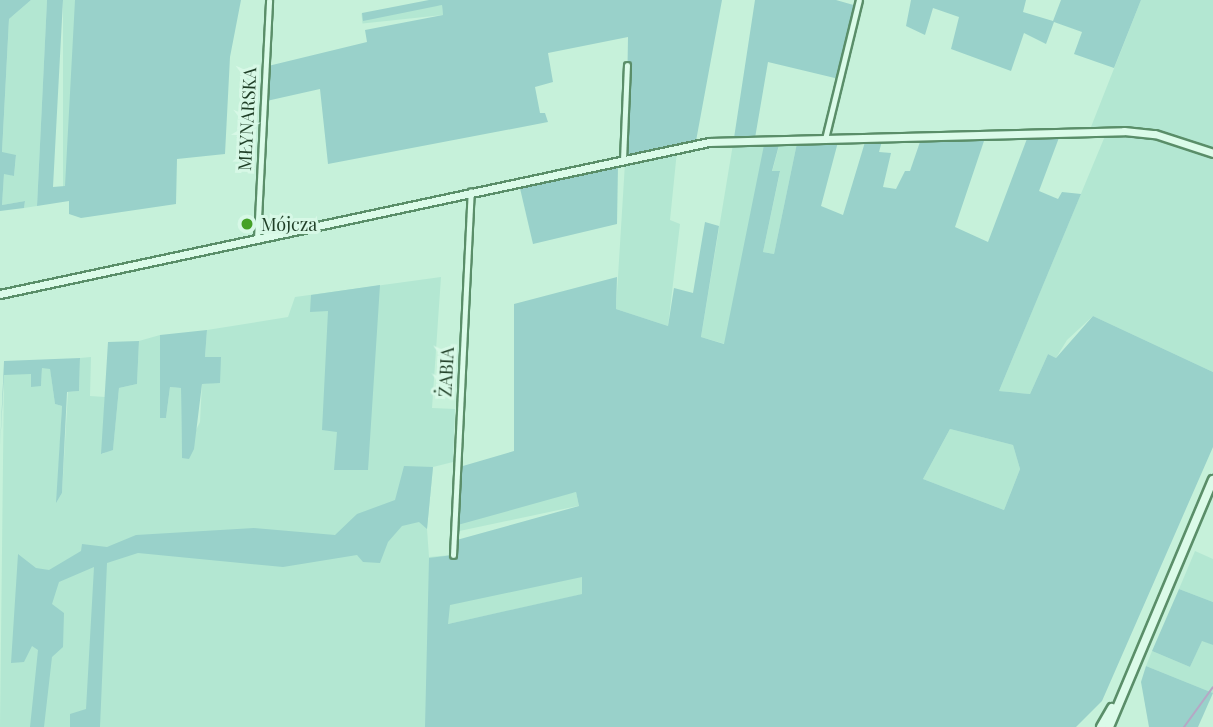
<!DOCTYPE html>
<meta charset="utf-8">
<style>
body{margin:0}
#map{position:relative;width:1213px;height:727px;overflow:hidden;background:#c6f1da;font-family:"Playfair Display",serif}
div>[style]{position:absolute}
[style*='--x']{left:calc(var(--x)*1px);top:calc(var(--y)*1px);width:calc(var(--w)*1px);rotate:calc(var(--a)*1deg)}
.farmland>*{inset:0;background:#b3e7d2;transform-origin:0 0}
.green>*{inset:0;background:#99d1ca}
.stream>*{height:2px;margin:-1px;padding:0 1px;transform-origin:1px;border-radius:1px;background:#b5a8c5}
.roads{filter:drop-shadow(2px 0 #5a8e69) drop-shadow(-2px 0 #5a8e69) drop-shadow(0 2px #5a8e69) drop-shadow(0 -2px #5a8e69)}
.minor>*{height:5px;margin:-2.5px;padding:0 2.5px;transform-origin:2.5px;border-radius:2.5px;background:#dbfbe9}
.tertiary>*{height:7px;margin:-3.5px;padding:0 3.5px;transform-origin:3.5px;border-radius:3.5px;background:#dbfbe9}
.secondary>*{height:8px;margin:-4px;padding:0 4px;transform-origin:4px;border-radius:4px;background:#dbfbe9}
.dots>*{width:19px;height:19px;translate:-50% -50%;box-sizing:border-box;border:4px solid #d7f8e6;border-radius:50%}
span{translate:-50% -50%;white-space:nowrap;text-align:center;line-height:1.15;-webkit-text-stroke:6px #d7f8e6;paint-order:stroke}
.street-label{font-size:18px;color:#1f3e26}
.poi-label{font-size:18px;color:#1f3e26}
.left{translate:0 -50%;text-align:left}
</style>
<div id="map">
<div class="farmland">
<i style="clip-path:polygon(31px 0,47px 0,37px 206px,24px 208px,25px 201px,2px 205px,4px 173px,14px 176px,16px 156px,2px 153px,9px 19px)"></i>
<i style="left:63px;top:0;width:12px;height:187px"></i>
<i style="clip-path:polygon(1141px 0,1213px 0,1213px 150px,1155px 134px,1089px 132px)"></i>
<i style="left:442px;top:5px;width:10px;height:81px;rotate:84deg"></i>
<i style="clip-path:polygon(1105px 136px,1152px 138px,1213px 157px,1213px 372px,1093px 316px,1067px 340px,1056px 358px,1048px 354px,1030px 394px,999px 391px)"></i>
<i style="clip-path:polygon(797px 143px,774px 254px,763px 252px,780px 172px,772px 172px,779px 146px,765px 145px,725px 344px,701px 337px,733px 144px)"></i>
<i style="clip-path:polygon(677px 151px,670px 220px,680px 224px,668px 326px,616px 309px,625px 163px)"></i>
<i style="clip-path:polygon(441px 277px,432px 408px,455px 409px,453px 462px,433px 467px,427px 529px,429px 557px,452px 555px,449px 604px,583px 576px,583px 594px,448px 624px,440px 727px,0 727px,4px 374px,31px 374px,41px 386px,42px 368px,50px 368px,55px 404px,62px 406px,57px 501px,62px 493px,68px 392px,79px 391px,80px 358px,91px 357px,90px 396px,105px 397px,102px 454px,113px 449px,119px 388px,137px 384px,139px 341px,160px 335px,160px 417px,166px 418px,170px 387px,181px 388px,182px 458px,200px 422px,202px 384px,220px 382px,205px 357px,207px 330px,288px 317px,295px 297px)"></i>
<i style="clip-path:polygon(950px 429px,1013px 445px,1020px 469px,1004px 510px,923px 479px)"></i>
<i style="left:576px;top:492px;width:14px;height:127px;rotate:78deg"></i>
<i style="clip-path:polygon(1195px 551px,1213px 559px,1213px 602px,1179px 589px)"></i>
<i style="clip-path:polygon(1202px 640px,1213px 645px,1213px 693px,1146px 666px,1152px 651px,1190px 667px)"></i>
</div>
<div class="green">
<i style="clip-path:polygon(0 0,31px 0,9px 19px,2px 152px,16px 155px,14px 176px,4px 174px,2px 205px,25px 201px,24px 208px,0 211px)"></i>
<i style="clip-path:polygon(47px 0,63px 0,53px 187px,65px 186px,75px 0,241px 0,230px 57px,225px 154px,177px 159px,176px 204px,81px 218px,69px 214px,69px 201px,37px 206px)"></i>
<i style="clip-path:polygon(429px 0,722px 0,696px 141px,626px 155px,628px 37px,548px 53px,553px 82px,535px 87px,540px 113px,545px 113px,548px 122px,328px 164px,320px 89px,262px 102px,264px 67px,367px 42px,365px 30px,443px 15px,442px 5px,363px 21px,362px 13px)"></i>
<i style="clip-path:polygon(755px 0,836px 0,857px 6px,839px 79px,768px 62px,755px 138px,734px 138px)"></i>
<i style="clip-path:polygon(911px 0,1026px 0,1023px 12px,1053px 21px,1061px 0,1141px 0,1114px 68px,1074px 54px,1082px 32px,1054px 22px,1046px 44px,1024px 33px,1011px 71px,951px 49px,959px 17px,933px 8px,925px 35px,906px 26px)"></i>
<i style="clip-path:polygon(evenodd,986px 135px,955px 227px,988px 242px,1028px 136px,1060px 135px,1039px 191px,1058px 199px,1062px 192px,1081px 194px,999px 391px,1030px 394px,1048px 354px,1056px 358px,1093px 316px,1213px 372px,1213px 447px,1102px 701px,1076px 727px,425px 727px,429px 558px,453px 555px,453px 541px,579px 506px,576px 492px,454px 526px,456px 468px,514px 451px,514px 304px,617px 277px,616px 309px,668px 326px,674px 288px,693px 293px,705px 222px,719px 226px,701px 337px,724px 344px,764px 145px,779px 145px,772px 171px,780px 171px,763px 252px,774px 254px,797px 143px,838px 142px,821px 206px,843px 215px,865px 142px,882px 141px,879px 152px,891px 153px,883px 187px,896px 189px,905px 171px,910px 171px,921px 139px,986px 135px,950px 429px,1013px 445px,1020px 469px,1004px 510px,923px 479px,950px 429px,986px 135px,582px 577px,582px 594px,448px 624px,450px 605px,582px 577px)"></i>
<i style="clip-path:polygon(618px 165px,617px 224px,533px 244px,519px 184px)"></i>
<i style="clip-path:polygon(380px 285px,368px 470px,334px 470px,337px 432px,322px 430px,328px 311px,310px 312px,311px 295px)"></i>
<i style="clip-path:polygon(207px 330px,205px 357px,221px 357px,220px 383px,202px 384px,194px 449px,189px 459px,182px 458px,181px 388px,170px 387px,166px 418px,160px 418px,160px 335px)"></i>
<i style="clip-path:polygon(139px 341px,137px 384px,119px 388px,113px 450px,101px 454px,108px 342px)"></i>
<i style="clip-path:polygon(80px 358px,79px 391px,67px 392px,62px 493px,56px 503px,62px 406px,55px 404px,50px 369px,42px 368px,41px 386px,31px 387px,31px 374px,4px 375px,0 448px,4px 361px)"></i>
<i style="clip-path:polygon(404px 466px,433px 467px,427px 529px,419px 522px,402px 526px,388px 542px,380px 563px,363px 562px,357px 555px,283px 567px,138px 553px,107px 563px,100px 727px,70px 727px,70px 714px,86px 709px,94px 567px,59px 582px,52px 604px,64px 613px,63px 647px,52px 657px,44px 727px,30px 727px,38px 650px,32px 646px,24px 662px,11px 663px,18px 554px,36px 568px,49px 570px,81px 551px,82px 544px,107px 547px,136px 535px,254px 528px,335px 535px,357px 514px,395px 500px)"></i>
<i style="clip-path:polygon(1179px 589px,1213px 602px,1213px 645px,1202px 641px,1190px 667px,1152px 651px)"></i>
<i style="clip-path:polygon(1146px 666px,1213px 693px,1198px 727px,1149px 727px,1141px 682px)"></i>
</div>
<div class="stream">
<i style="--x:1184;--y:727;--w:49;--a:-54.1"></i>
</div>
<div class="roads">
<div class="minor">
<i style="--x:825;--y:139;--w:143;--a:-76.3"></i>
<i style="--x:623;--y:160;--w:95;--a:-87.6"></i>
<i style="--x:257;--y:239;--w:239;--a:-87.1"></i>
<i style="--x:453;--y:555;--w:364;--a:-87.2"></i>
</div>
<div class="tertiary">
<i style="--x:0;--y:294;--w:725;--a:-12.1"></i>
<i style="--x:709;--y:142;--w:415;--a:-1.5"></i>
<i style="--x:1124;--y:131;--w:31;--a:6"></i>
<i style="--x:1155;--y:134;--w:61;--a:18.1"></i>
</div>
<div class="secondary">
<i style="--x:1101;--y:727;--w:22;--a:-60"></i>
<i style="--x:1109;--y:727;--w:268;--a:-67.2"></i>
</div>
</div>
<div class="dots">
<i style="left:247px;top:224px;background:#45a126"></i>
</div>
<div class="street-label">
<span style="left:247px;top:119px;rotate:-87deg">MŁYNARSKA</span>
<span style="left:446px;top:372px;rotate:-87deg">ŻABIA</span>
</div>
<div class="poi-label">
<span class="left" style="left:261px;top:224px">Mójcza</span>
</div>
</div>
